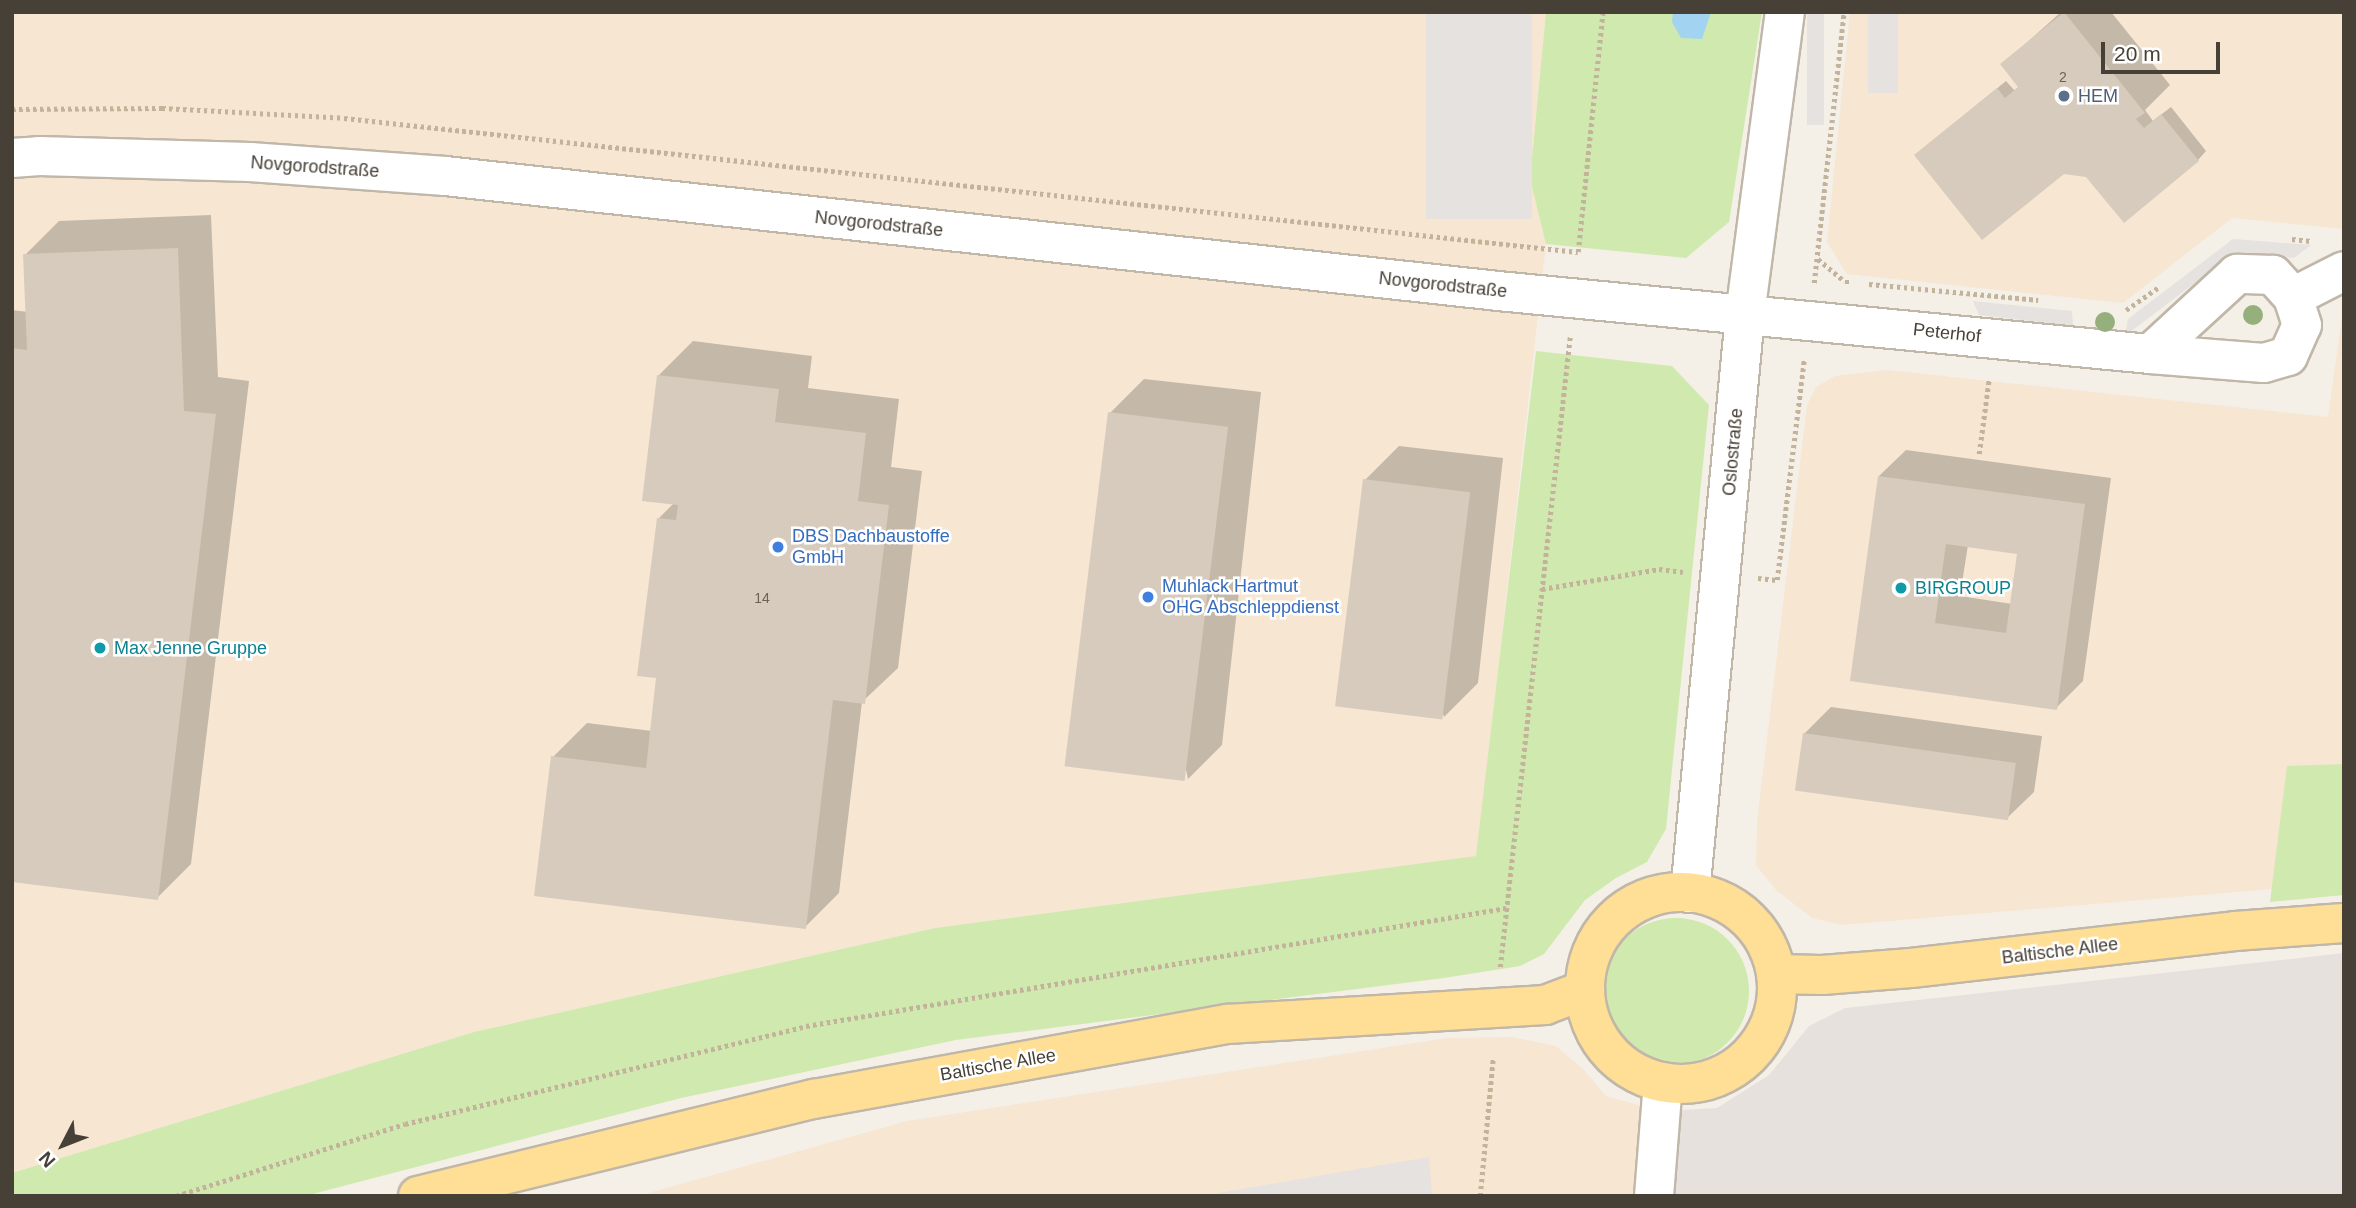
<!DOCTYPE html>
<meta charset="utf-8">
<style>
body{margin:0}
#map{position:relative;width:2356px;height:1208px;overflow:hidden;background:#f4f0e7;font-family:Helvetica,sans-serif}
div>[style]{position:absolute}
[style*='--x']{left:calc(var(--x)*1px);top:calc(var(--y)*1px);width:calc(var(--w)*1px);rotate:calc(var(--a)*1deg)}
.commercial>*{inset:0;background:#f6e6d2}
.industrial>*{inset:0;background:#e6e1dc}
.green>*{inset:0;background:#d0e9af}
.round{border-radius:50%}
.parking>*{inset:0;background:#e5e2df;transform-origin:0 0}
.water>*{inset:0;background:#a2d4f2}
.shadow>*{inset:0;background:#0003}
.building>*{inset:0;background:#d6cbbc;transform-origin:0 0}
.path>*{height:4.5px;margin-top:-2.25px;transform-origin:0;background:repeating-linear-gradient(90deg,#c2b39a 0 3.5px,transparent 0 7px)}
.roads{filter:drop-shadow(2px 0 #c0b7a9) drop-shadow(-2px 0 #c0b7a9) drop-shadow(0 2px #c0b7a9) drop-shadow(0 -2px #c0b7a9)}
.minor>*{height:38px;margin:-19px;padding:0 19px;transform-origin:19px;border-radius:19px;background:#fff}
.major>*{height:38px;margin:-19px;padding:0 19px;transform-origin:19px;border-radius:19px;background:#ffde95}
.major>.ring{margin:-19px;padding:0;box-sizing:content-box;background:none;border:38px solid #ffde95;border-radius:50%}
.trees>*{width:20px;height:20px;margin:-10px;border-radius:50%;background:#96b07d}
.dots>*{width:19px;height:19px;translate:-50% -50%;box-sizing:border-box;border:4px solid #fff;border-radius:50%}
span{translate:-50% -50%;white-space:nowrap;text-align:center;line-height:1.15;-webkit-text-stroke:5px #fff;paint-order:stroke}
.number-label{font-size:14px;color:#6b6358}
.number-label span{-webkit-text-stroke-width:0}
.service-label{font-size:18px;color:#4e5e75}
.left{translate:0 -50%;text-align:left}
.street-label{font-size:18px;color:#474036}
.shop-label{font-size:18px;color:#366cbe}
.culture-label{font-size:18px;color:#0d838f}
.frame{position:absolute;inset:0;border:14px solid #474036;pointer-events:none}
.north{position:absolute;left:28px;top:1110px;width:70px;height:70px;-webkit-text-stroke:5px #fff;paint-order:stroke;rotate:228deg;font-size:19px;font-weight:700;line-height:28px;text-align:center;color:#474036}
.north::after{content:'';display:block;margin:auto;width:24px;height:32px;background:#474036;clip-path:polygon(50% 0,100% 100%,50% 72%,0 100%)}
.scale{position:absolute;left:2101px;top:42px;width:119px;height:32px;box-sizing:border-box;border:4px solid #474036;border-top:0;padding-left:9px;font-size:21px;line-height:24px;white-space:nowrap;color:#474036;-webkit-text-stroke:5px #fff;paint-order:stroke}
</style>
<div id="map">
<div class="commercial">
<i style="clip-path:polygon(12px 12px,1546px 12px,1530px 179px,1546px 244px,1477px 856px,935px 928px,474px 1032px,12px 1173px)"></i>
<i style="clip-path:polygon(1850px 12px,2344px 12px,2344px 229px,2232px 218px,2123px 303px,1847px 274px,1827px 242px)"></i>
<i style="clip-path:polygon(2344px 303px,2344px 764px,2287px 767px,2273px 889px,1842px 925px,1812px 918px,1776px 890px,1756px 865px,1757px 822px,1807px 405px,1816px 387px,1835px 376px,1887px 370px,2328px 417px)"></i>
<i style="clip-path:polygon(1512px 1037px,1556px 1046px,1583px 1069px,1606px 1096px,1660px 1111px,1654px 1196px,638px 1196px,907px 1121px,1447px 1038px)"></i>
</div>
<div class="industrial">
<i style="clip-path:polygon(2344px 953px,2344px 1196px,1654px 1196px,1660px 1111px,1717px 1108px,1769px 1075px,1809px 1026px,1845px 1008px)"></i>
</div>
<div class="green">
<i style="clip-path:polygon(1546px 12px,1762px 12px,1729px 222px,1686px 258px,1546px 244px,1530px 179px)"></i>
<i style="clip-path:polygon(1536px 351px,1672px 366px,1709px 405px,1666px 829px,1647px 862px,1616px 878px,1585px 900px,1544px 954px,1520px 966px,1444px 978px,956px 1040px,681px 1098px,305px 1196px,12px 1196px,12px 1173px,474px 1032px,935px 928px,1476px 856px)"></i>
<i style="clip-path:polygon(2344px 764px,2344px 895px,2270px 902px,2287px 766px)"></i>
<i class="round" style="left:1603px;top:918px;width:146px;height:146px"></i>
</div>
<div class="parking">
<i style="left:1426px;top:12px;width:106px;height:207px"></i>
<i style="left:1807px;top:12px;width:17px;height:113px"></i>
<i style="left:1868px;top:12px;width:30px;height:81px"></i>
<i style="clip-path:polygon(2233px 239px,2311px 245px,2294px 258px,2234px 253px,2125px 336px,2128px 319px)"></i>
<i style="clip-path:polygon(1973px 301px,2072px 311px,2073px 326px,1979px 315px)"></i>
<i style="clip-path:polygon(1429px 1157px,1432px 1196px,1201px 1196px)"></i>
</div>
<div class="water">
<i style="clip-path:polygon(1673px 12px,1711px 12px,1702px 39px,1681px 38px,1672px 22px)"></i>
</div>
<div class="shadow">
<i style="clip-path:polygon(2061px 12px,2111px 12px,2170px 85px,2145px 110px,2153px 121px,2171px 107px,2206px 151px,2198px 160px,2087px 175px,1916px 155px,2006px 81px,2015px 91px,2020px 86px,2003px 64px)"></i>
<i style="clip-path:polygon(211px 215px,218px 377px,249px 381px,191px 864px,157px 898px,12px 881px,12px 310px,28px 312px,25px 255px,59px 221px)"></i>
<i style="clip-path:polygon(693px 341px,812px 356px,808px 388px,899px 399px,891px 467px,922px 471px,898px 668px,862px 702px,839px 893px,805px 927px,553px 757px,587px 723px,652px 731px,658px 677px,658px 519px,674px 503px,659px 375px)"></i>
<i style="clip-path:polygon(1144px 379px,1261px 392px,1222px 745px,1188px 779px,1110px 413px)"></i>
<i style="clip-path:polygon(1399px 446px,1503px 458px,1478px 683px,1444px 717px,1365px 480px)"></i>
<i style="clip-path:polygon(evenodd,1906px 450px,2111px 478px,2083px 681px,2056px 708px,1852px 680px,1879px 476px,1906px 450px,1968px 545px,2019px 552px,2012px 604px,1960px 596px,1968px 545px)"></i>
<i style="clip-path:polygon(1831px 707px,2042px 736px,2034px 792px,2007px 818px,1804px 734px)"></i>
</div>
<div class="building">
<i style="clip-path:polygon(2064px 12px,2145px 113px,2136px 119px,2144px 128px,2161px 114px,2199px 161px,2124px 223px,2086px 177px,2064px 174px,1982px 240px,1914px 155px,1997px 88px,2005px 98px,2018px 87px,2000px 64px)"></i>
<i style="clip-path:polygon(178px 248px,184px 411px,216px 414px,158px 900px,12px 882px,12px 348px,27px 350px,23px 254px)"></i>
<i style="clip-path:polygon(657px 375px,779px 389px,775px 422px,866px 433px,858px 501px,889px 505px,865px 704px,833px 700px,806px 929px,534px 896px,551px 756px,646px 768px,656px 678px,637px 676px,657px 518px,676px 520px,678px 505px,642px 501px)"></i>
<i style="left:1108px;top:412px;width:121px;height:357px;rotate:7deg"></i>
<i style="clip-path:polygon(evenodd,1878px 476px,2085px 504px,2057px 710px,1850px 681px,1878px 476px,1946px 544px,2017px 554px,2006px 633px,1935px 623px,1946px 544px)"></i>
<i style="left:1363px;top:479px;width:108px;height:229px;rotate:7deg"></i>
<i style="left:1803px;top:733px;width:215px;height:58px;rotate:8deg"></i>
</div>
<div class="path">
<i style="--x:12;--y:109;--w:150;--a:-0.4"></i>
<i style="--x:162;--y:108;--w:182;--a:3.1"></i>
<i style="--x:344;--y:118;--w:1241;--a:6.2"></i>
<i style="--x:2292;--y:239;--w:19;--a:6"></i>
<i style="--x:1578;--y:252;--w:241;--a:-84.1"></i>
<i style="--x:1818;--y:259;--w:35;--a:40"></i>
<i style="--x:1845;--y:282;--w:5;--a:0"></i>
<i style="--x:1814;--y:283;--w:273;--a:-83.7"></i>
<i style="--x:1869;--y:284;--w:170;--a:5.4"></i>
<i style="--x:2126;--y:310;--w:40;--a:-34.9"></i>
<i style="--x:1979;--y:454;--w:76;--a:-82.4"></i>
<i style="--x:1758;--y:578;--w:19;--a:6"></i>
<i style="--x:1777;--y:580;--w:221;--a:-83"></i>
<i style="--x:1542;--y:589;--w:119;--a:-9.7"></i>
<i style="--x:1659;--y:569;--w:24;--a:7"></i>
<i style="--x:1500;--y:967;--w:634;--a:-83.66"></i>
<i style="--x:176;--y:1196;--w:240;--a:-17.5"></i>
<i style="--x:405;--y:1124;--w:413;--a:-13.7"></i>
<i style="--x:806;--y:1026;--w:710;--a:-9.57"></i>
<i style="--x:1480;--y:1196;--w:139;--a:-84.6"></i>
</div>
<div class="roads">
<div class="minor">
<i style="--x:12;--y:158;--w:27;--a:-4"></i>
<i style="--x:39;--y:156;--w:211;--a:1.6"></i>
<i style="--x:250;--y:162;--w:196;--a:4.1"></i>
<i style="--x:445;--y:176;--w:1059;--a:6.23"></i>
<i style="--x:1498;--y:291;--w:655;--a:5.52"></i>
<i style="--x:2150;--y:354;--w:114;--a:4.5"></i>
<i style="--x:2264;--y:363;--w:25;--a:-16"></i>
<i style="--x:2288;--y:356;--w:34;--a:-66"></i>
<i style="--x:2302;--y:325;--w:29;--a:-108"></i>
<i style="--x:2293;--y:297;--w:30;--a:-132"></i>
<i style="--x:2273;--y:275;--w:36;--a:-178"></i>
<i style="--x:2237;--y:274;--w:118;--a:137.4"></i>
<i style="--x:2293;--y:297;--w:57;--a:-27"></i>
<i style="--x:1690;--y:893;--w:581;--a:-84.56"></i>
<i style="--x:1745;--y:315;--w:306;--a:-82.5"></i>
<i style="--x:1654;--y:1196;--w:114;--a:-85.5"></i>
</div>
<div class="major">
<i class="ring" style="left:1585px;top:892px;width:154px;height:154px"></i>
<i style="--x:1776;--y:974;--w:46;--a:1.2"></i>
<i style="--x:1822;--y:975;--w:89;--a:-4.5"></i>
<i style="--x:1911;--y:968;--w:326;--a:-6.5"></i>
<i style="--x:2235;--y:931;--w:109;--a:-4.2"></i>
<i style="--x:418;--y:1196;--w:408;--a:-13.8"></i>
<i style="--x:814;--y:1099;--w:420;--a:-10.3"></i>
<i style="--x:1227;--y:1024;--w:319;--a:-3.4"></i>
<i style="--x:1545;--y:1005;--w:43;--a:-20.6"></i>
</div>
</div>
<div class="trees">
<i style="left:2253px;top:315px"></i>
<i style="left:2105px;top:322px"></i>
</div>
<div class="dots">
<i style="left:2064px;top:96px;background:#5c6f8a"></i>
<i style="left:778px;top:547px;background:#3f7fe0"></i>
<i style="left:1901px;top:588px;background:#0f9aa8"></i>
<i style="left:1148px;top:597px;background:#3f7fe0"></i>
<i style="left:100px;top:648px;background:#0f9aa8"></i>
</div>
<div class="number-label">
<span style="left:2063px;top:77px">2</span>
<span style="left:762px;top:598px">14</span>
</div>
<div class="service-label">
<span class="left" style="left:2078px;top:96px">HEM</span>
</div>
<div class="street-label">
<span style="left:315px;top:167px;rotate:4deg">Novgorodstraße</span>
<span style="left:879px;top:224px;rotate:6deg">Novgorodstraße</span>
<span style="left:1443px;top:285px;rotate:6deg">Novgorodstraße</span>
<span style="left:1947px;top:333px;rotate:6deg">Peterhof</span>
<span style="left:1733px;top:452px;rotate:-85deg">Oslostraße</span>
<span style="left:2060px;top:951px;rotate:-7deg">Baltische Allee</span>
<span style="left:998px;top:1065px;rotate:-10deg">Baltische Allee</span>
</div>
<div class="shop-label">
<span class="left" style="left:792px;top:547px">DBS Dachbaustoffe<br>GmbH</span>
<span class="left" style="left:1162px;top:597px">Muhlack Hartmut<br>OHG Abschleppdienst</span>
</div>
<div class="culture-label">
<span class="left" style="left:1915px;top:588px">BIRGROUP</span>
<span class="left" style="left:114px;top:648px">Max Jenne Gruppe</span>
</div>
<div class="frame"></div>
<div class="north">N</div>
<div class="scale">20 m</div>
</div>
